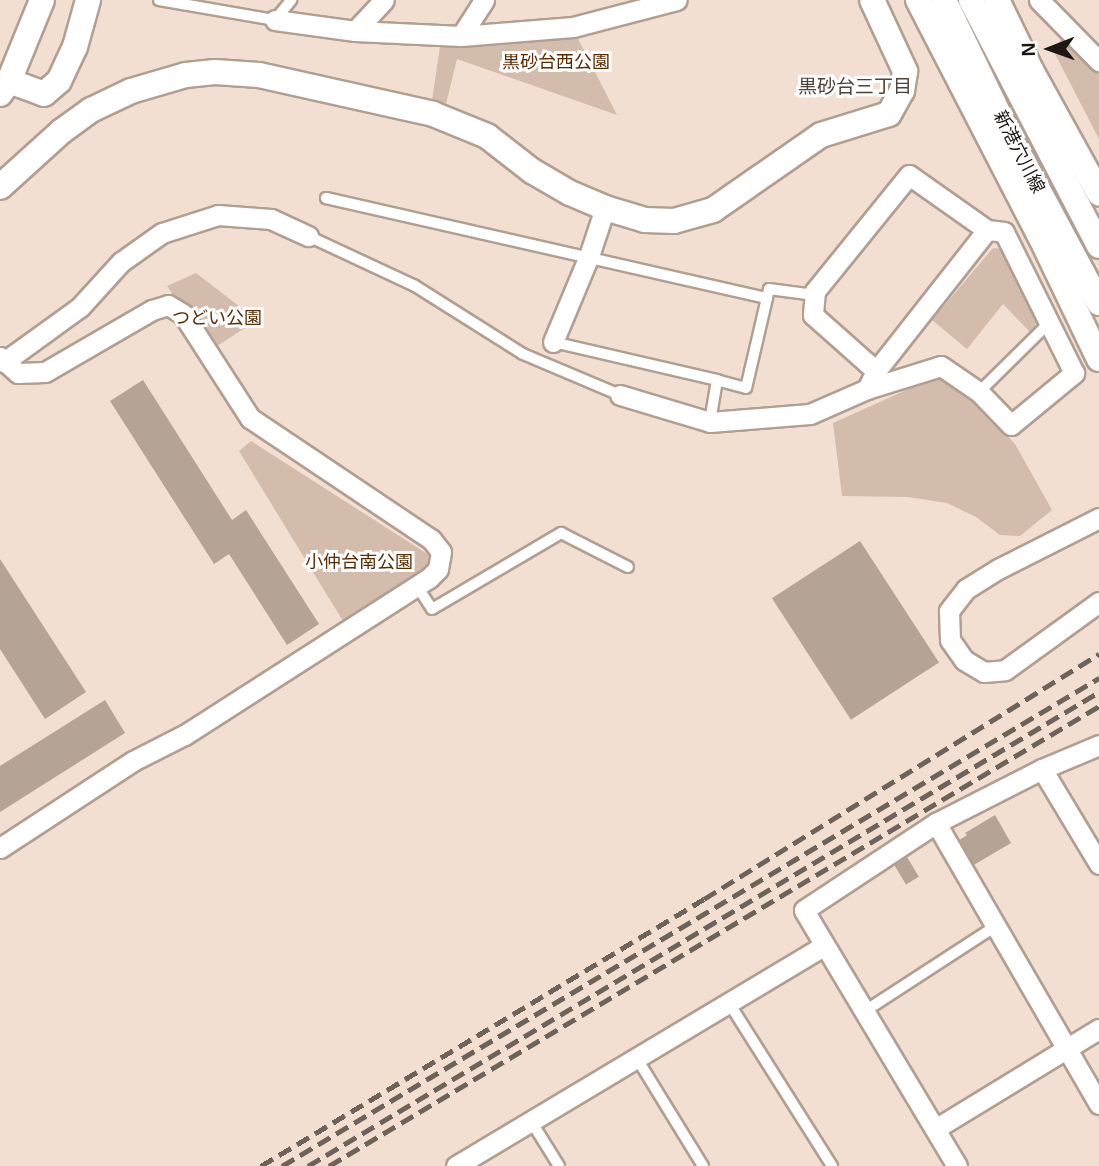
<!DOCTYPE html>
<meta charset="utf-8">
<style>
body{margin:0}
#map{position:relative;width:1099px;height:1166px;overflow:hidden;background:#f2dfd1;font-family:Helvetica,"Noto Sans JP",sans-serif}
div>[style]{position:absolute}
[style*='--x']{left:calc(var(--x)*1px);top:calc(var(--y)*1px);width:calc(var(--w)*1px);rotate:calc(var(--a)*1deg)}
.green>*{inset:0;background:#d3bcab}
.building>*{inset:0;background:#b5a396;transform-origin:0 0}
.roads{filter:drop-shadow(2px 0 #b19f92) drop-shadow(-2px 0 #b19f92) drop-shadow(0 2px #b19f92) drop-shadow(0 -2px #b19f92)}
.service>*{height:10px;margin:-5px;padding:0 5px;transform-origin:5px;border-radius:5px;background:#fff}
.minor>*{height:19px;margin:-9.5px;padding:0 9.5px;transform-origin:9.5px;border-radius:9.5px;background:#fff}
.tertiary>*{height:24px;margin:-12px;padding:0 12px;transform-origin:12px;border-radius:12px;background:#fff}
.rail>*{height:5px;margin-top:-2.5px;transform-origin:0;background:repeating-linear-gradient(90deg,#6e635a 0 14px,transparent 0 21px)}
span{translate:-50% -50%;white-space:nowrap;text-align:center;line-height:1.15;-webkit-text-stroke:6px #fff;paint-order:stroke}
.park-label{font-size:18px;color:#5a2c00}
.street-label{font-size:18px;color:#1d1712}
.neighbourhood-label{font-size:19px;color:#504136}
.north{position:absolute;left:1015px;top:14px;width:70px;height:70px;-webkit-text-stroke:5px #fff;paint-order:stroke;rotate:269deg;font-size:19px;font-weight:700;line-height:28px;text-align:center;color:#1d1712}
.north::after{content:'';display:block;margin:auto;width:24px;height:32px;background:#1d1712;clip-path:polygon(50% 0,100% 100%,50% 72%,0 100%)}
</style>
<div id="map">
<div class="green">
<i style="clip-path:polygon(574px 31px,617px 115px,457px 59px,446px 104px,432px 100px,441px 40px)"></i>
<i style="clip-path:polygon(1067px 35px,1099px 66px,1099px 139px,1052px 48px)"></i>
<i style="clip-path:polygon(993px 248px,1004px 249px,1037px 317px,1035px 327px,1030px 332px,1003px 304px,967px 349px,932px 320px)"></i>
<i style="clip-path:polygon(196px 273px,257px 320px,211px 350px,167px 286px)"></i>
<i style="clip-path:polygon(942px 374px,960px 385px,1015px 444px,1052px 510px,1020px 536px,1000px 535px,976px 517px,947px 503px,908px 497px,842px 496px,833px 423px)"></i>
<i style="clip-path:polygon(251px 441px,429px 555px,429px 571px,346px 626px,239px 451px)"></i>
</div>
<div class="building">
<i style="clip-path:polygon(143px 380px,232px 520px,246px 510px,319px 624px,287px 645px,229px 554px,214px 564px,110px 401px)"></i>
<i style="left:860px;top:541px;width:145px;height:105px;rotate:57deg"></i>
<i style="clip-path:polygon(0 559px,86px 692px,45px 719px,0 649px)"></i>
<i style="clip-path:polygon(105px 700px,125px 733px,0 812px,0 766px)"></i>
<i style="clip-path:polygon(995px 815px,1011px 843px,972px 866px,958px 841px,967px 835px,965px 833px)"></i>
<i style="left:907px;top:857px;width:23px;height:15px;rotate:59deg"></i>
</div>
<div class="roads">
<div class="service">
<i style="--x:159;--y:0;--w:118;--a:9.8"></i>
<i style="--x:275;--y:20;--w:26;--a:-51"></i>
<i style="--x:326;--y:198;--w:452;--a:12.8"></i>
<i style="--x:767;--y:298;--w:92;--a:103.1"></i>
<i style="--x:746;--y:388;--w:30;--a:-165"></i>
<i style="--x:308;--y:236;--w:118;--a:25"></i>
<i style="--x:415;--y:286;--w:128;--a:32.2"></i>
<i style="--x:523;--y:354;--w:105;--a:22.9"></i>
<i style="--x:767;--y:298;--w:9;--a:-77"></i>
<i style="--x:769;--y:289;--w:46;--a:7.4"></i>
<i style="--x:553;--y:342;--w:168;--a:13"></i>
<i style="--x:717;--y:380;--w:43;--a:99.5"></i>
<i style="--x:979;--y:392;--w:98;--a:-44.6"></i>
<i style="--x:417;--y:586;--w:27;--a:57"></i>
<i style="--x:432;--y:609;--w:150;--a:-30.5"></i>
<i style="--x:561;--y:533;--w:75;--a:26.9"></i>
<i style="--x:729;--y:1003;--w:193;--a:57.7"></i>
<i style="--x:865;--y:1011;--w:156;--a:-33"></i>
<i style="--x:636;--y:1057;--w:128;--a:58.4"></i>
<i style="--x:531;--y:1121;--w:53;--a:58.1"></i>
</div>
<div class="minor">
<i style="--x:1039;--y:0;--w:86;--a:45.5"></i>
<i style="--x:275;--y:20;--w:81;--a:7.8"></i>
<i style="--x:355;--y:31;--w:106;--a:2.7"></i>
<i style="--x:461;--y:36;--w:112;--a:-4.6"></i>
<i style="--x:573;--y:27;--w:107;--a:-14.6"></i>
<i style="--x:355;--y:31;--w:42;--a:-46.9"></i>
<i style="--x:461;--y:36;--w:43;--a:-57.4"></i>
<i style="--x:553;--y:342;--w:93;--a:-67.3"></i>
<i style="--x:589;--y:256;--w:51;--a:-71.6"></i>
<i style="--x:0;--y:357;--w:24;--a:42"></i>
<i style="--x:18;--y:373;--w:27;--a:-2"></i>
<i style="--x:45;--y:372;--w:124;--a:-30.1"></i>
<i style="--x:152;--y:310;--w:17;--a:-17"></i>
<i style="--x:168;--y:305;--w:17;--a:31"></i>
<i style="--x:183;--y:314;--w:124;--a:57.2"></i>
<i style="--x:250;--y:418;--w:218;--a:33.8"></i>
<i style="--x:431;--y:539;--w:16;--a:52"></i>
<i style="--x:441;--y:552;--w:17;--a:100"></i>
<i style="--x:438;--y:569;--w:13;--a:135"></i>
<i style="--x:429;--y:578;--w:291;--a:147.3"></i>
<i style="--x:184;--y:735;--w:57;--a:153"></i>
<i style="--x:133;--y:761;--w:159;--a:146.8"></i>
<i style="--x:4;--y:362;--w:94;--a:-35.9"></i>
<i style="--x:80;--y:307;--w:61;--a:-47.7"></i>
<i style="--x:121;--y:262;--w:50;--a:-35.3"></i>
<i style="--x:162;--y:233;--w:59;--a:-17.8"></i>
<i style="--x:218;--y:215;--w:53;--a:4.3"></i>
<i style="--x:271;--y:219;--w:41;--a:24.7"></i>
<i style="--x:867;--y:389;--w:77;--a:-17.3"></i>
<i style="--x:941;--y:366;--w:46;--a:34.4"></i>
<i style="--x:979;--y:392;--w:46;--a:45.9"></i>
<i style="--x:1011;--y:425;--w:82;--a:-39.5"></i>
<i style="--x:1074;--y:373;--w:157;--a:-116.4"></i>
<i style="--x:1004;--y:232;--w:17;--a:-173"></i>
<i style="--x:620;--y:395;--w:94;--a:16.7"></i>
<i style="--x:710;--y:422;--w:100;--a:-4.6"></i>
<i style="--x:810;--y:414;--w:62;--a:-23.7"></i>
<i style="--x:867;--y:389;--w:20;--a:-63"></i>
<i style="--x:876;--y:371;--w:179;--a:-51.8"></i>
<i style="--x:987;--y:230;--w:95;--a:-144.8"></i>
<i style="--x:909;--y:175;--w:149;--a:129"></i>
<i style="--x:815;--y:291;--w:24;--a:95"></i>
<i style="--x:813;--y:315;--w:84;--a:41.6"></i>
<i style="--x:1099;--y:518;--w:113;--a:153.2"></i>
<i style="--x:998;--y:569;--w:38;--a:148"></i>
<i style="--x:966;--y:589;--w:28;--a:128"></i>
<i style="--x:949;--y:611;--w:29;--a:88"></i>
<i style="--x:950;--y:640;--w:24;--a:55"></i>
<i style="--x:964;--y:660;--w:23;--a:31"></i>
<i style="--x:984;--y:672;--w:21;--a:-5"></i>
<i style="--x:1005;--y:670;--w:116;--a:-35.9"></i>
<i style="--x:1042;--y:769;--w:111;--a:59"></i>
<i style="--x:936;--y:823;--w:325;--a:59.9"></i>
<i style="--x:935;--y:1129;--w:192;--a:-31.4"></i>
<i style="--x:456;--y:1166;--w:429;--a:-30.9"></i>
<i style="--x:957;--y:1166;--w:298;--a:-120.9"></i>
<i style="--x:804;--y:910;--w:158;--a:-33.4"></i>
<i style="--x:936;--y:823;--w:119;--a:-27"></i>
<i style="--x:1042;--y:769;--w:62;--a:-22.8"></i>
</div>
<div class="tertiary">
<i style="--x:918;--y:0;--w:268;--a:62.7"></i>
<i style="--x:1041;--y:238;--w:134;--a:64.4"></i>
<i style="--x:944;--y:0;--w:154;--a:64.3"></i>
<i style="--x:1011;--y:139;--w:186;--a:61.8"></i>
<i style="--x:971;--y:0;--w:277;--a:62.5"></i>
<i style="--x:997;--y:0;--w:78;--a:64.1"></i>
<i style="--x:1031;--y:70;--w:141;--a:61.1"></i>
<i style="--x:9;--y:81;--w:37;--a:20"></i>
<i style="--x:44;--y:94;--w:20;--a:-41"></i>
<i style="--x:59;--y:81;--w:38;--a:-65"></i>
<i style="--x:75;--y:47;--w:49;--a:-74.5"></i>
<i style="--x:0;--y:94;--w:16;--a:-55"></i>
<i style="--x:9;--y:81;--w:87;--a:-67.8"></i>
<i style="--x:0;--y:187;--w:84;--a:-42.1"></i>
<i style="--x:62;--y:131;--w:36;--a:-36"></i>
<i style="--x:91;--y:110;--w:44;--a:-25.4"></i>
<i style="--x:131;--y:91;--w:57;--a:-16.2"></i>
<i style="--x:186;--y:75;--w:29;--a:-6"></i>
<i style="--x:215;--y:72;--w:44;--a:3.9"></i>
<i style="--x:259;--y:75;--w:178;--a:12.6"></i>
<i style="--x:433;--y:114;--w:58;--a:22.2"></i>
<i style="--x:487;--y:136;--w:57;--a:37.9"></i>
<i style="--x:532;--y:171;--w:44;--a:30.1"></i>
<i style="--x:570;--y:193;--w:38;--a:23"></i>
<i style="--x:605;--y:208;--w:42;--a:16.7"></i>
<i style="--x:645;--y:220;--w:29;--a:2"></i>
<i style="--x:674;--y:221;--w:41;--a:-15.8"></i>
<i style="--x:713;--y:210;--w:131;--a:-34.8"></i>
<i style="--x:821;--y:135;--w:71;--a:-17.2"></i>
<i style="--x:889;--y:114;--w:26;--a:-61"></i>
<i style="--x:902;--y:91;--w:20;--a:-81"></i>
<i style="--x:905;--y:71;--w:78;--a:-114.9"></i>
</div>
</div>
<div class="rail">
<i style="--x:261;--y:1166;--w:517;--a:-31.08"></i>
<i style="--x:704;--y:899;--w:465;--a:-31.8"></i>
<i style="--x:282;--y:1166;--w:952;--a:-30.85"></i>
<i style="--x:308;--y:1166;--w:922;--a:-30.93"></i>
<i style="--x:329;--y:1166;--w:897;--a:-30.85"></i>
</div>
<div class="park-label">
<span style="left:556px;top:62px">黒砂台西公園</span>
<span style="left:217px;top:318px">つどい公園</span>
<span style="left:359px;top:562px">小仲台南公園</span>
</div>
<div class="street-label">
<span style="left:1019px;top:152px;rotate:63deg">新港穴川線</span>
</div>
<div class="neighbourhood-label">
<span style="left:855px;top:87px">黒砂台三丁目</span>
</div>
<div class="north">N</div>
</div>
